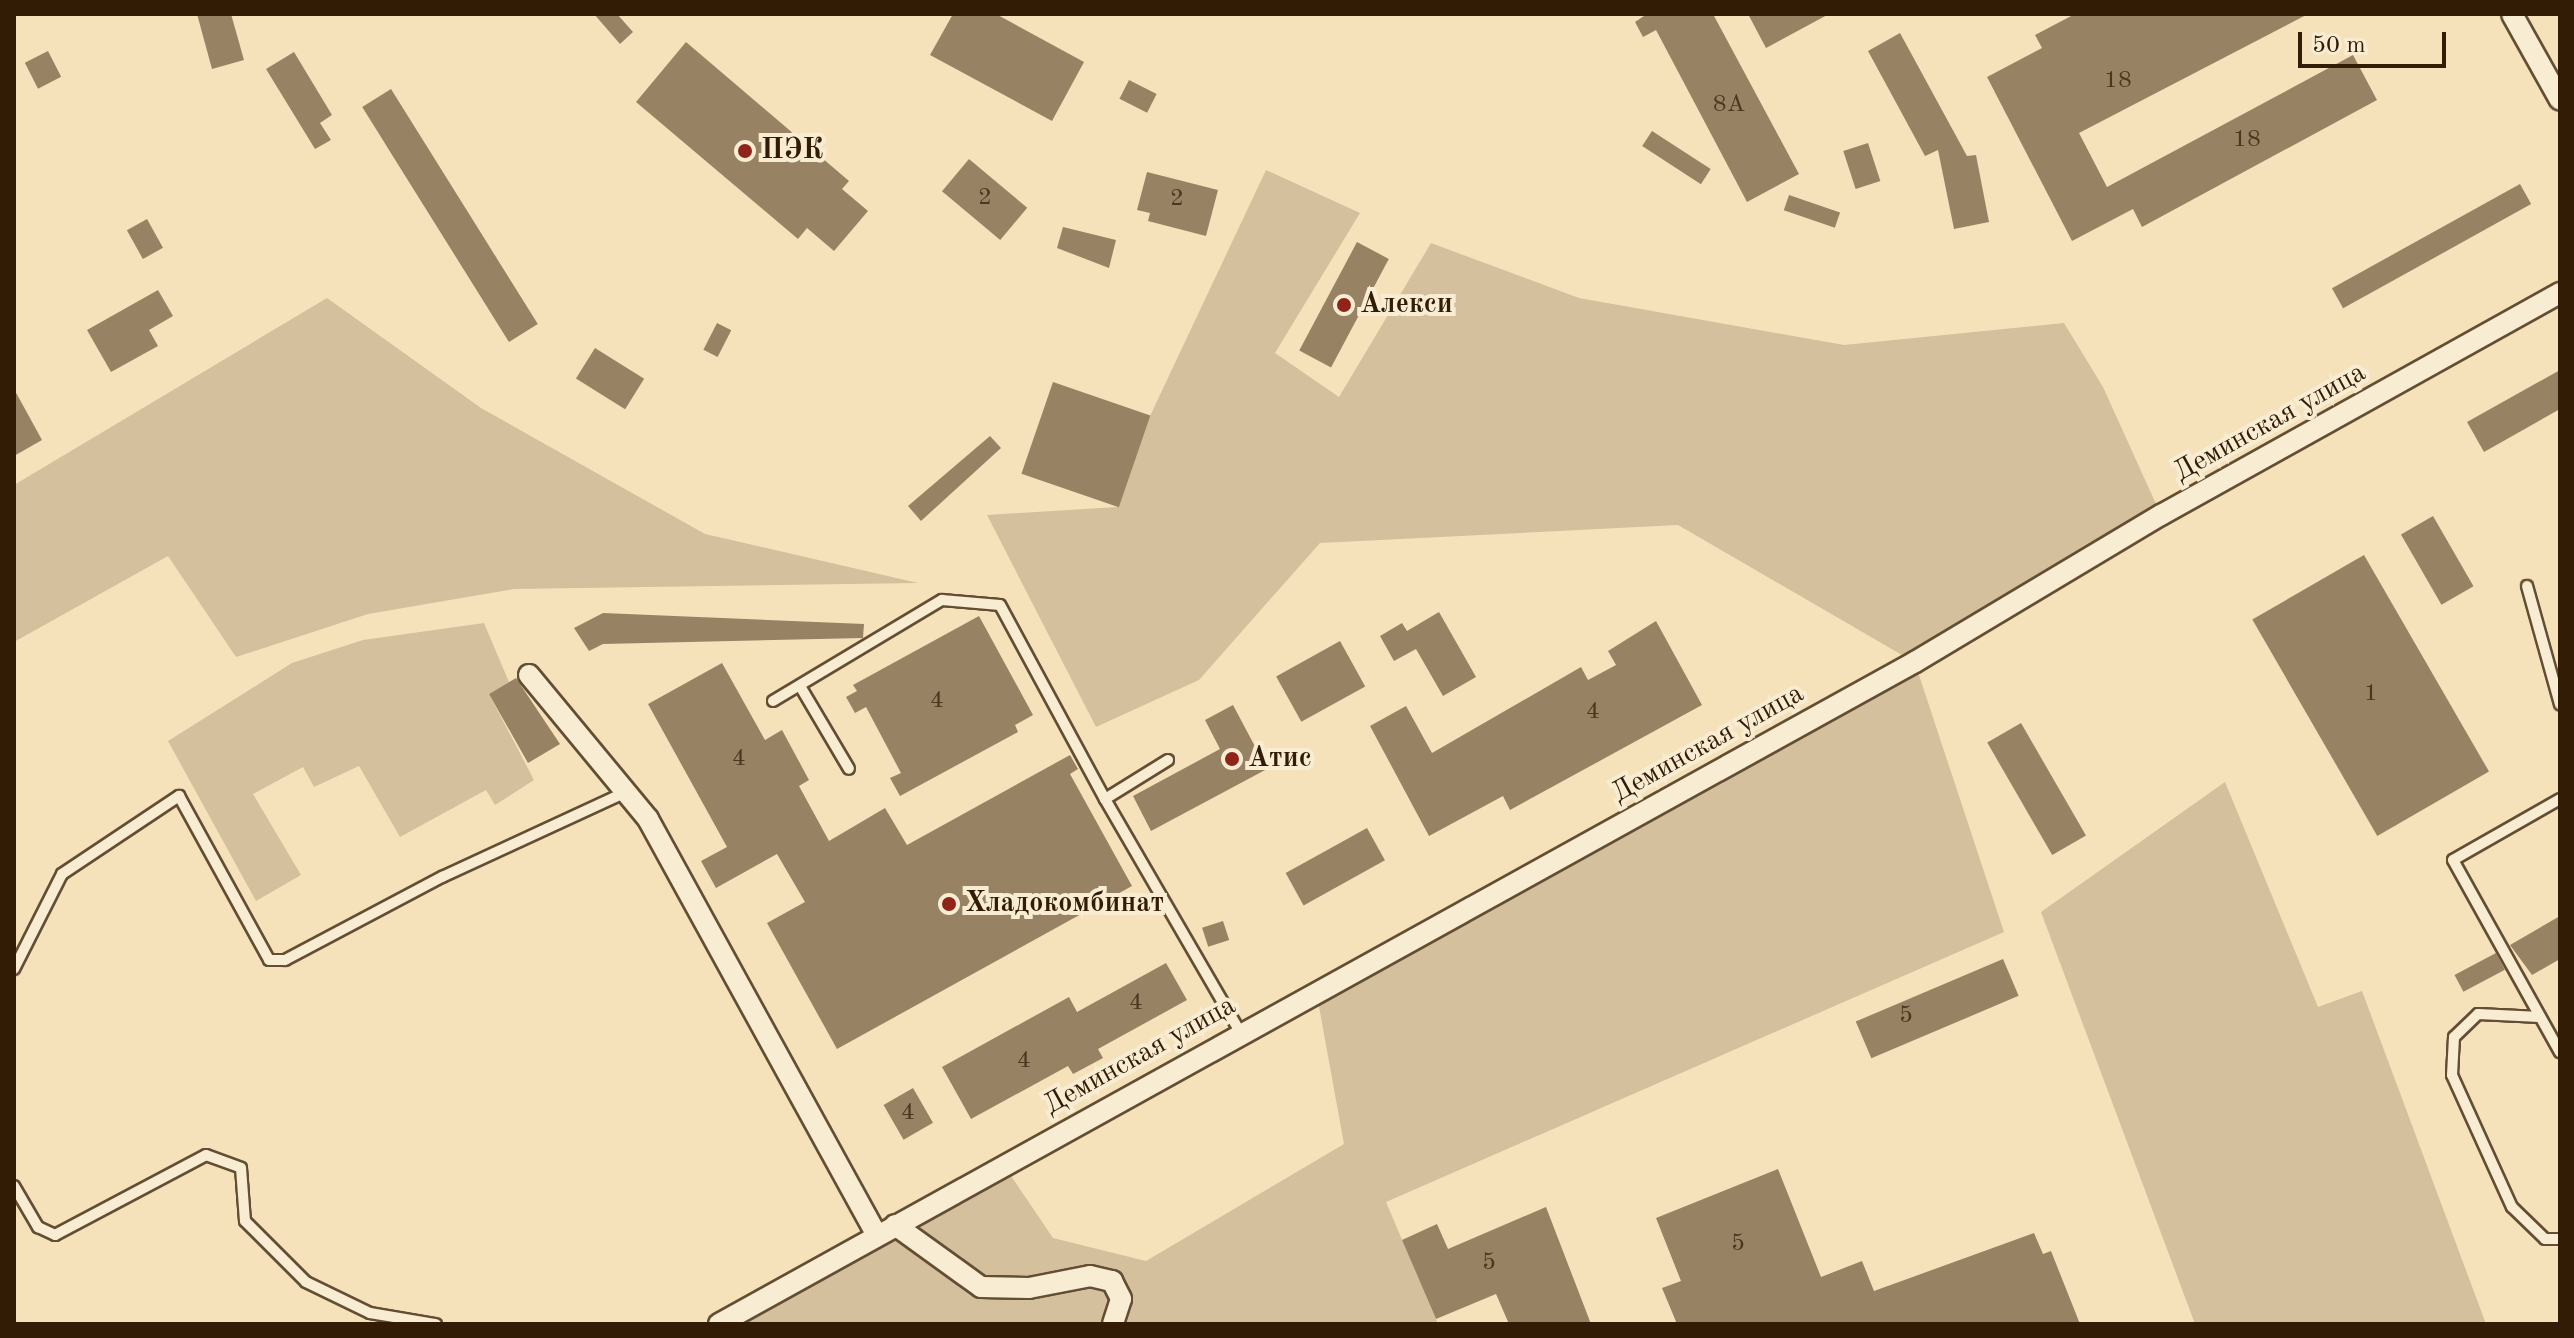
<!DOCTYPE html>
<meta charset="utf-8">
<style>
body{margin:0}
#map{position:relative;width:2574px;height:1338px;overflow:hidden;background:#f5e2bb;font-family:"Old Standard TT",serif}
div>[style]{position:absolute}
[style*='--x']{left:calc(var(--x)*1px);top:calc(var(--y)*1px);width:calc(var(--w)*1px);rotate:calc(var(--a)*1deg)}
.green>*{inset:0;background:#d4c09c}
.building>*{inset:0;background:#978364;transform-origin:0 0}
.roads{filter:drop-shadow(2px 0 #634e33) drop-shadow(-2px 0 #634e33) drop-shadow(0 2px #634e33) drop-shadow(0 -2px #634e33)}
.lane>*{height:10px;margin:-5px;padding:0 5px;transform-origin:5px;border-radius:5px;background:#f8ecd3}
.street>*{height:20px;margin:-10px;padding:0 10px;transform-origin:10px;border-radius:10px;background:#f8ecd3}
.dots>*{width:22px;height:22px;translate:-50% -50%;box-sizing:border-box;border:4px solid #f8ecd3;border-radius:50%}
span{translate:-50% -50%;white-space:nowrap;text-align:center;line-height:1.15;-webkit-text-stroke:8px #f8ecd3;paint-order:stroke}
.number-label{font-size:24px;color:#4b361e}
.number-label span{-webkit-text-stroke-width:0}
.poi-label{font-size:28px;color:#321c06;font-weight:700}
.left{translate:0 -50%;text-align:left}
.street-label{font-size:28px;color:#321c06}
.frame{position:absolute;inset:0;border:16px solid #321c06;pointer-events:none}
.scale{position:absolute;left:2298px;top:32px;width:148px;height:36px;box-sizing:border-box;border:4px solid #321c06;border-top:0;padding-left:10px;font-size:24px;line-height:28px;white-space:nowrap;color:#321c06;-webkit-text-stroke:6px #f8ecd3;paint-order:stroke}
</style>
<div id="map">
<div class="green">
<i style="clip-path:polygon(1266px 170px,1360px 213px,1275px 353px,1339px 397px,1431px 243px,1579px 298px,1844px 345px,2064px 323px,2103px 387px,2161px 515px,1915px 663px,2004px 932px,1386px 1202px,1438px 1324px,719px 1324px,1003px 1164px,1053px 1238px,1146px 1261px,1344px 1144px,1316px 990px,1914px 662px,1678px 525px,1320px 543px,1199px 680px,1096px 727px,987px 515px,1117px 507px,1150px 416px)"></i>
<i style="clip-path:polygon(327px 298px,481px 408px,705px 534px,918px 583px,514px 589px,368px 614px,236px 657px,168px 556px,14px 642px,14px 485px)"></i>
<i style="clip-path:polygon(484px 623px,509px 682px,489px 694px,534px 780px,495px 805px,486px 790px,400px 837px,359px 766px,314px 787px,303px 767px,253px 794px,301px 875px,256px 901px,168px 741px,292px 663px,363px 640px)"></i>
<i style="clip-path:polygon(2225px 782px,2318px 1007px,2362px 991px,2486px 1324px,2195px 1324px,2041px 912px)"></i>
</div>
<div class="building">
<i style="clip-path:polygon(197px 14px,231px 14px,244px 60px,212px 69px)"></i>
<i style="clip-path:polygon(594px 14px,617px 14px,633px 32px,620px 44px)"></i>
<i style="clip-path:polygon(953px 14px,996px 14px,1084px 62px,1052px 121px,930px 55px)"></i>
<i style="clip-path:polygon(1647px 14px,1713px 14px,1799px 174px,1747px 202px,1656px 30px,1643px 37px,1635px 22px)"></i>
<i style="clip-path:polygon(1748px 14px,1829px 14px,1766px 48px)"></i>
<i style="clip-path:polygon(2075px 14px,2308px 14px,2079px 133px,2107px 187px,2353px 55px,2377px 100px,2142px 227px,2133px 209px,2072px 241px,1987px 77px,2042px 48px,2035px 35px)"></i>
<i style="clip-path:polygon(1900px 33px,1967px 156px,1976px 155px,1989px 222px,1954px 229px,1938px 150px,1925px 156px,1868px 51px)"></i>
<i style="clip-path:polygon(686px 42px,849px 181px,842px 189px,868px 211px,834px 251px,807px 228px,798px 239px,636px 102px)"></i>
<i style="left:48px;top:51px;width:29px;height:26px;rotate:63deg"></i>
<i style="clip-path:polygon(294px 52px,332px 115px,320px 123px,331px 140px,315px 149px,266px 69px)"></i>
<i style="left:1129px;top:80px;width:31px;height:21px;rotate:27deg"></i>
<i style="left:391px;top:89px;width:277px;height:34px;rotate:58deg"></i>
<i style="left:1652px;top:131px;width:70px;height:18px;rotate:33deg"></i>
<i style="left:1868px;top:143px;width:40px;height:26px;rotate:72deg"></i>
<i style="left:969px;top:159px;width:76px;height:42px;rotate:40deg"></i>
<i style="clip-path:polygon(1147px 172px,1218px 190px,1206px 236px,1148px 221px,1150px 213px,1137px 210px)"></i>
<i style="left:2520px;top:184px;width:23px;height:215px;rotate:61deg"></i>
<i style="left:1789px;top:195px;width:54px;height:16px;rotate:19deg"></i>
<i style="left:147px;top:219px;width:33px;height:23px;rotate:61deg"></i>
<i style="clip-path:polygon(1063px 227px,1116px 240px,1109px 268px,1057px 248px)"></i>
<i style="left:1357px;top:242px;width:36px;height:123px;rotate:28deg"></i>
<i style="clip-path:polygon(158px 290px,173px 316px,149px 330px,158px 346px,111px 372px,87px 330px)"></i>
<i style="left:717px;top:323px;width:16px;height:30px;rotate:27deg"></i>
<i style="left:595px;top:348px;width:58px;height:36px;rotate:32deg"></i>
<i style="clip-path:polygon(2560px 370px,2560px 409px,2484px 452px,2467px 422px)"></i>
<i style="left:1053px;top:382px;width:103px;height:97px;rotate:19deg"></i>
<i style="clip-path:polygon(14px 389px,42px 440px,14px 456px)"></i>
<i style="clip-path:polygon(990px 436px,1001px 448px,921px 521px,908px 506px)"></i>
<i style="left:2433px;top:516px;width:81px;height:37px;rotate:60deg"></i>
<i style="left:2364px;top:555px;width:250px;height:129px;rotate:60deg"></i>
<i style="clip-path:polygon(1439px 612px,1476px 677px,1443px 696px,1416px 649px,1394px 661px,1380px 636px,1402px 623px,1407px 631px)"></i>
<i style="clip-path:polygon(603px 613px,864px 624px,863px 638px,603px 644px,589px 651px,574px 628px)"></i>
<i style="clip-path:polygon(979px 616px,1033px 715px,1015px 725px,1018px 732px,900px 796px,890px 778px,901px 773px,866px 707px,855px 713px,846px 697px,857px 691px,853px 685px)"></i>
<i style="clip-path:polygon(1656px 621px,1702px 705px,1510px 810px,1503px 796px,1429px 836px,1370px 726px,1406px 706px,1432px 753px,1581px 667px,1588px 680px,1616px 665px,1608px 651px)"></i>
<i style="left:1340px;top:641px;width:52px;height:73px;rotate:61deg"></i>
<i style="clip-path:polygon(722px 663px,765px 740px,782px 730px,809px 780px,799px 786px,829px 841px,885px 808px,907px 845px,1070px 755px,1078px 769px,1070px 774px,1132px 886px,837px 1049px,767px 923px,805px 902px,777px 854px,716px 888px,701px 861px,727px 847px,648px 704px)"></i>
<i style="clip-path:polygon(516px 678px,560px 744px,528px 763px,489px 694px)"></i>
<i style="clip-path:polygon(1233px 705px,1267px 769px,1151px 831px,1133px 796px,1220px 749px,1205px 720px)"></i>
<i style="left:2021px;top:723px;width:130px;height:39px;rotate:60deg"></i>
<i style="left:1367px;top:828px;width:37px;height:93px;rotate:61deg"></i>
<i style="clip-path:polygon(2560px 916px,2560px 959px,2532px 975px,2510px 945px)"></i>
<i style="left:1223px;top:921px;width:20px;height:22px;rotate:72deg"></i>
<i style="left:2496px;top:953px;width:19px;height:47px;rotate:62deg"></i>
<i style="left:2003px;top:959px;width:40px;height:160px;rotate:67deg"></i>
<i style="clip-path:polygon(1166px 963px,1187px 1000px,1098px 1049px,1103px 1058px,1073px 1074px,1068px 1066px,971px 1119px,942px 1067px,1069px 997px,1077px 1012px)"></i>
<i style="left:913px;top:1088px;width:40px;height:34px;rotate:60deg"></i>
<i style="clip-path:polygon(1778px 1169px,1821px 1277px,1862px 1261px,1874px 1291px,2034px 1233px,2043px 1254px,2051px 1251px,2080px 1324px,1677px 1324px,1662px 1288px,1681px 1281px,1656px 1218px)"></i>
<i style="clip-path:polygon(1546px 1207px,1591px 1324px,1509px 1324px,1496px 1294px,1436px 1319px,1402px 1240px,1437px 1224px,1448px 1249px)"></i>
</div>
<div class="roads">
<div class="lane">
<i style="--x:2527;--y:586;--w:123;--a:74.4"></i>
<i style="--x:800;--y:686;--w:96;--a:59.4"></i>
<i style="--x:773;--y:701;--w:197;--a:-30.9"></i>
<i style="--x:942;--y:600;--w:58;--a:4.9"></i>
<i style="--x:1000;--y:605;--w:221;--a:61.6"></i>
<i style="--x:1168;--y:760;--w:74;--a:148.2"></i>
<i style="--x:1105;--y:799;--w:269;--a:59.9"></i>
<i style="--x:2560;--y:799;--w:123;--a:150.3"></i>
<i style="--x:2453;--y:860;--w:220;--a:60.9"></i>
<i style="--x:14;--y:969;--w:106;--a:-63.2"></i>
<i style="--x:62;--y:874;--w:141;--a:-33.7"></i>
<i style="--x:179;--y:796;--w:187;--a:61.2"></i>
<i style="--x:269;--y:960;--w:16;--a:0"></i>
<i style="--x:285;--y:960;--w:178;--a:-27.9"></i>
<i style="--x:442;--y:877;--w:203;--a:-24.8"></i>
<i style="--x:2540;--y:1017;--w:62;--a:-177.2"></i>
<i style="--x:2478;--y:1014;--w:33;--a:136"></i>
<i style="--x:2454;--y:1037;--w:38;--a:93"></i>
<i style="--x:2452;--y:1075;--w:145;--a:65.6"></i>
<i style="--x:2512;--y:1207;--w:46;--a:44.1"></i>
<i style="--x:2545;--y:1239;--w:15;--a:0"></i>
<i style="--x:14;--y:1186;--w:48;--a:59.7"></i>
<i style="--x:38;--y:1227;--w:19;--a:25"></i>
<i style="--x:55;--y:1235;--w:171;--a:-27.9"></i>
<i style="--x:206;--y:1155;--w:37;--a:20"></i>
<i style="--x:241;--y:1168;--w:53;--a:85.7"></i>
<i style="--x:245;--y:1221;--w:86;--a:45"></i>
<i style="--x:306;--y:1282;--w:71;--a:25.8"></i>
<i style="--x:370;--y:1313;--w:67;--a:9.5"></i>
</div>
<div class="street">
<i style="--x:2512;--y:14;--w:98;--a:60.8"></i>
<i style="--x:529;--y:675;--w:187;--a:50.4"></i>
<i style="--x:648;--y:819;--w:475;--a:61.2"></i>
<i style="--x:895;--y:1225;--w:106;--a:35.8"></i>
<i style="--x:981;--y:1287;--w:48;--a:1.2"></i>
<i style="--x:1029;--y:1288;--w:62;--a:-11.1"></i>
<i style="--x:1090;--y:1276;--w:23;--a:13"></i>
<i style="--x:1112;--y:1281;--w:20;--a:63"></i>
<i style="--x:1121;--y:1299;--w:26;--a:108"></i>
<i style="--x:719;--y:1324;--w:1367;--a:-28.97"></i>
<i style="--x:1915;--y:662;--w:287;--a:-30.9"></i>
<i style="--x:2161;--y:515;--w:457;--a:-29.1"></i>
</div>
</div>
<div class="dots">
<i style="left:745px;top:151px;background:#8f2418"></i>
<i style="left:1344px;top:305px;background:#8f2418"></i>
<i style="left:1232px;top:759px;background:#8f2418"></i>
<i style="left:949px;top:904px;background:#8f2418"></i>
</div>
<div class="number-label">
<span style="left:2118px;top:82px">18</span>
<span style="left:1729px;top:106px">8А</span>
<span style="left:2247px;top:141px">18</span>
<span style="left:985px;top:199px">2</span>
<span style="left:1177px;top:200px">2</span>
<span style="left:2371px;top:695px">1</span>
<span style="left:937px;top:702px">4</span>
<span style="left:1593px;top:713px">4</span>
<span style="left:739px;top:760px">4</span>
<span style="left:1136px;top:1004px">4</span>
<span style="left:1906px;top:1017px">5</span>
<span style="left:1024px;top:1062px">4</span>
<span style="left:908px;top:1114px">4</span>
<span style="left:1738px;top:1245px">5</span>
<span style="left:1489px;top:1264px">5</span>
</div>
<div class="poi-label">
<span class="left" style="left:761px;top:151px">ПЭК</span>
<span class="left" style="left:1360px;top:305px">Алекси</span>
<span class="left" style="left:1248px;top:759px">Атис</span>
<span class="left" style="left:965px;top:904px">Хладокомбинат</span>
</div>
<div class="street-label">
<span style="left:2270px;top:423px;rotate:-29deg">Деминская улица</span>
<span style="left:1708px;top:744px;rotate:-29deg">Деминская улица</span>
<span style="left:1140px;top:1056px;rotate:-29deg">Деминская улица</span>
</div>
<div class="frame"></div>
<div class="scale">50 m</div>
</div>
